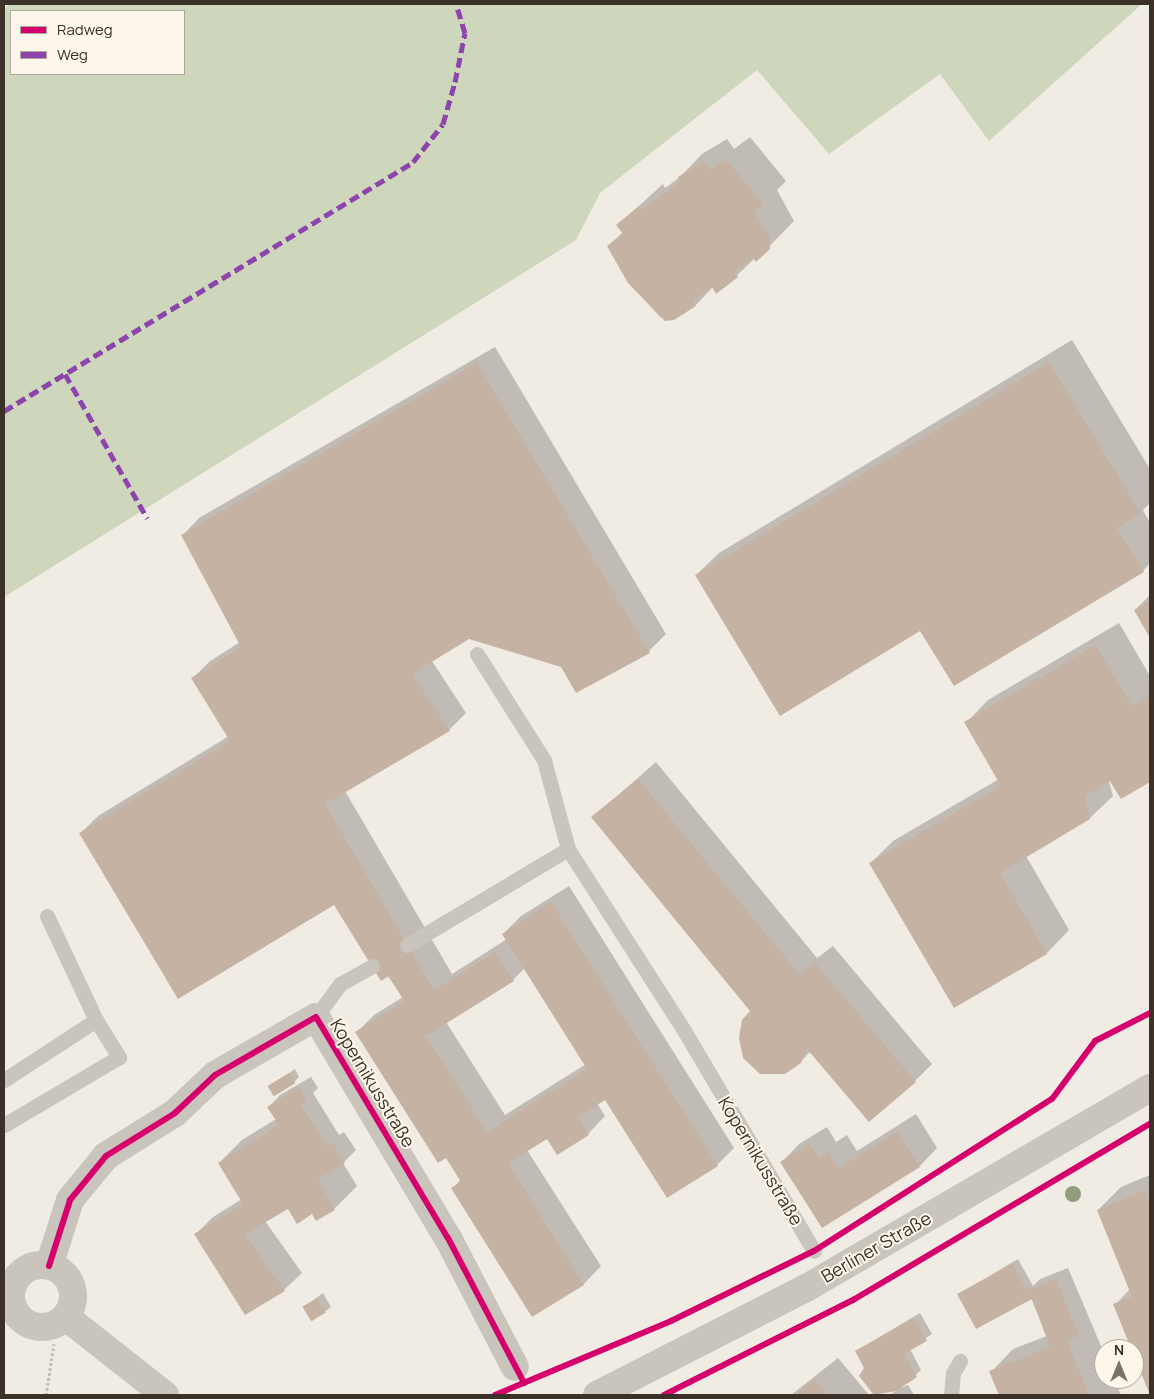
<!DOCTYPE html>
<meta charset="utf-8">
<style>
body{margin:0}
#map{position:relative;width:1154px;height:1399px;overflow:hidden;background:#f0ece3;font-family:Manrope,sans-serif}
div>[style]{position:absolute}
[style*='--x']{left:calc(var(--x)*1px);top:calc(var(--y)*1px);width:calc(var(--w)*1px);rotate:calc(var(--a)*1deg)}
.green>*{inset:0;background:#ced7bc}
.shadow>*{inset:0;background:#0003}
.building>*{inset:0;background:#c5b2a3;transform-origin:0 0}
.path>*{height:3px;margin-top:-1.5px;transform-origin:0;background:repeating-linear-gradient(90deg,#c2bcb4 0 2.5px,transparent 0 5px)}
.service>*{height:15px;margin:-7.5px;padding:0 7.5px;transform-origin:7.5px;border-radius:7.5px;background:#c9c4bc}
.minor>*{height:28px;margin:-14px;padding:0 14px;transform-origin:14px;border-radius:14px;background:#c9c4bc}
.minor>.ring{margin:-14px;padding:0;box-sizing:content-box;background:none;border:28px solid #c9c4bc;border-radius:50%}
.tertiary>*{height:28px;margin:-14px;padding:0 14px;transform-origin:14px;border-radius:14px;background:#c9c4bc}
.quiet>*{height:5px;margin-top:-2.5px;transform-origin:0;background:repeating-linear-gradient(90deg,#8e44ad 0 10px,transparent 0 15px)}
.cycleway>*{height:6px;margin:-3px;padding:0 3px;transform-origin:3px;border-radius:3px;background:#d6006c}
.trees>*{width:16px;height:16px;margin:-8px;border-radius:50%;background:#919d7d}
span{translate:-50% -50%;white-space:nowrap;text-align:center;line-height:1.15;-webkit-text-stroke:4px #fcf6eb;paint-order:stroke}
.street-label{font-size:18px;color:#3b3129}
.frame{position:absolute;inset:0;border:5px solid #3b3129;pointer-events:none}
.legend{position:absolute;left:10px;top:10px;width:175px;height:65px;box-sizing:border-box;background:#fcf6eb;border:1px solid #afa79d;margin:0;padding:6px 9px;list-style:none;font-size:15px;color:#3b3129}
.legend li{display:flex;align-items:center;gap:10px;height:25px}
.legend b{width:25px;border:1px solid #afa79d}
.north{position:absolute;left:1094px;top:1339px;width:50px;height:50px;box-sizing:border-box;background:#fcf6eb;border:1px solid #afa79d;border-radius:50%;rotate:0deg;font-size:14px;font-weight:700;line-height:20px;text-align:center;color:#3b3129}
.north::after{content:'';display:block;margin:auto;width:18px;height:22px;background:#7a726a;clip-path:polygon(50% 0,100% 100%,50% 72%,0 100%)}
</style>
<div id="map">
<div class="green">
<i style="clip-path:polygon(evenodd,11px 4px,1142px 4px,989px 141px,940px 74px,829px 154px,757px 70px,600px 193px,576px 240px,4px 597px,4px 9px,11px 4px,11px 11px,184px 11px,184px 74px,11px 74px,11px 11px)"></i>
</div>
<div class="shadow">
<i style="clip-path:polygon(750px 137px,786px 181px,777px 190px,794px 221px,756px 260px,755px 258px,728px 284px,713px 287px,696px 305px,669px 320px,660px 317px,632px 286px,608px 246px,623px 232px,618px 225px,663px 184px,665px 188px,680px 177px,702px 154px,727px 139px,734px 149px)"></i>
<i style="clip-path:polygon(1072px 340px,1150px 469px,1150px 503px,1143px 510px,1150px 523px,1150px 563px,1143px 571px,921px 629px,696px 575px,719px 553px)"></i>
<i style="clip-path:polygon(evenodd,495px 347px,666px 634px,649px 651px,562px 666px,468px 637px,432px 661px,466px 713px,449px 730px,345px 791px,452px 974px,507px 939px,503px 934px,521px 916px,569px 886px,734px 1148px,717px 1165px,606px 1098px,597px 1103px,605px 1116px,588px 1134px,547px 1137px,527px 1150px,601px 1266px,584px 1284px,533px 1316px,453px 1188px,461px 1179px,357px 1032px,374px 1015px,403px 997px,334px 903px,80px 834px,98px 816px,229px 736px,193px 678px,210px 661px,240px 642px,182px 536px,199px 518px,495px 347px,525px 968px,586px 1064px,505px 1115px,446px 1022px,513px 980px,525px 968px)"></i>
<i style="clip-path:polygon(1150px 595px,1150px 635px,1135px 610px)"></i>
<i style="clip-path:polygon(1119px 623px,1150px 676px,1150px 780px,1121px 798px,1108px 778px,1113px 796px,1090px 818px,1026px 856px,1069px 930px,1047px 953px,955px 1006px,871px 863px,893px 841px,999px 779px,966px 723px,988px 700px)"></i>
<i style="clip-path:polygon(656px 762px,817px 958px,833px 946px,932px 1064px,915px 1081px,811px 1051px,800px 1062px,752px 1011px,593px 817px)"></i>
<i style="clip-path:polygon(295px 1069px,299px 1077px,294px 1082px,269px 1086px)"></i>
<i style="clip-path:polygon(311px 1077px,318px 1088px,313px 1093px,339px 1135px,344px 1132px,356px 1150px,343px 1163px,357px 1186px,334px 1209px,288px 1207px,265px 1221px,302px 1273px,284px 1290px,196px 1234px,213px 1217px,242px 1199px,219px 1163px,242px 1140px,276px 1119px,269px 1107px,280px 1095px)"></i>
<i style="clip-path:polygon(916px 1114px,937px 1148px,920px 1166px,823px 1227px,782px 1162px,799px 1144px,827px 1127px,836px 1142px,847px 1135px,857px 1151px)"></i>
<i style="clip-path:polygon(1150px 1175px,1150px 1393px,1115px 1305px,1130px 1289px,1098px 1210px,1121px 1187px)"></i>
<i style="clip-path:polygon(1018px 1259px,1033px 1286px,1040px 1279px,1068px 1268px,1104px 1353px,1104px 1379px,1114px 1379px,1121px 1395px,1000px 1395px,991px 1372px,1013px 1349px,1047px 1336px,1031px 1298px,959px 1294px)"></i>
<i style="clip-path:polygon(323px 1293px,331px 1307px,312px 1321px,304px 1307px)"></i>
<i style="clip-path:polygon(920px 1313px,932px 1334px,910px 1349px,921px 1370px,901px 1388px,908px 1385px,914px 1395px,890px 1395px,900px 1388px,875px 1395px,860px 1376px,865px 1368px,856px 1351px)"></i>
<i style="clip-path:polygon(838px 1358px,869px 1395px,791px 1395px)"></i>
</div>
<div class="building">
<i style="clip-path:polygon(726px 159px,764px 205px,754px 212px,770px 236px,770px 249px,756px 262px,753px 258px,734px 272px,738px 277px,716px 294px,712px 287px,693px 301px,696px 306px,674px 320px,665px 321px,628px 283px,607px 246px,623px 234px,616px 225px,639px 206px,642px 210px,681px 181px,678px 177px,703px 161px,710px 170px)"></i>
<i style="clip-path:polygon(1049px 362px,1141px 514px,1117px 528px,1144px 572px,954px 686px,920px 631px,780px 716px,695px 575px)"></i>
<i style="clip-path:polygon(477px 363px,650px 653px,576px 693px,561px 667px,469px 639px,412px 674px,450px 731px,325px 804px,434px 990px,495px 952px,514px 981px,426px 1036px,487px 1132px,587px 1069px,502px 934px,551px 902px,718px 1166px,667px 1198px,605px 1100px,578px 1117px,589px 1135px,557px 1155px,547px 1139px,508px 1163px,584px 1285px,532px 1317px,451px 1188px,461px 1182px,446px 1158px,438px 1163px,355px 1032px,404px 1001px,389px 976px,381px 981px,334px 905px,178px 999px,79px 833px,230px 741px,191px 678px,241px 647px,181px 535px)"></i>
<i style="clip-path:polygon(1150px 600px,1150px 638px,1134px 610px)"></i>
<i style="clip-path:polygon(1096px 645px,1132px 706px,1150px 695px,1150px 782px,1121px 799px,1110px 781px,1085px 796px,1090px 819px,1000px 873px,1047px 954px,954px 1008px,869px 863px,1001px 786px,964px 722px)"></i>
<i style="clip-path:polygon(638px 779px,799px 974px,815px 963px,916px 1082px,869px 1122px,807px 1049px,801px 1063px,785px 1074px,760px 1074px,743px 1058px,739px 1038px,742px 1020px,750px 1011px,591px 817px)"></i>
<i style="left:289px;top:1073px;width:12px;height:25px;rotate:59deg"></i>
<i style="clip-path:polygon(299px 1087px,307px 1101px,301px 1105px,327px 1146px,332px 1142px,345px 1163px,318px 1179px,335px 1210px,316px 1221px,312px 1214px,297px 1224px,288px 1209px,245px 1234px,285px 1291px,245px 1315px,194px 1234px,243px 1204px,218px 1163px,279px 1125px,267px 1107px)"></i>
<i style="clip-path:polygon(898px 1131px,920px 1167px,822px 1228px,780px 1162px,809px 1144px,819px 1158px,829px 1152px,839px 1168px)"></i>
<i style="clip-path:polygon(1145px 1190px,1150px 1202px,1150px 1395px,1113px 1304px,1132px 1297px,1097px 1210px)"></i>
<i style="clip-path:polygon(1012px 1264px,1027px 1290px,1056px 1279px,1079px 1336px,1067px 1341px,1089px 1395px,999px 1395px,989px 1371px,1050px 1347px,1032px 1299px,976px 1329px,957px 1294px)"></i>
<i style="left:317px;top:1298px;width:17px;height:17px;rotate:59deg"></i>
<i style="clip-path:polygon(914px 1318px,927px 1341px,904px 1354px,917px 1377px,896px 1391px,874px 1395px,859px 1376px,864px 1368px,855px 1351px)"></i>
<i style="clip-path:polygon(815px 1379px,828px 1395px,795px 1395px)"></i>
</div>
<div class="path">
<i style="--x:46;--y:1395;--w:52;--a:-81.1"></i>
</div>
<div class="service">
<i style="--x:477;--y:654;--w:125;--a:57.7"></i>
<i style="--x:544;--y:760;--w:92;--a:74.9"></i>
<i style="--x:47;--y:916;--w:115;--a:64.8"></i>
<i style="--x:407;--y:945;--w:187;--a:-30.8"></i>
<i style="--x:568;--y:849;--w:217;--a:57.4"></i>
<i style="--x:685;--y:1032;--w:254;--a:59.5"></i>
<i style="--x:316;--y:1017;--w:41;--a:-54"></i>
<i style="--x:340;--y:984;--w:37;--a:-29"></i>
<i style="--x:4;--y:1080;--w:110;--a:-33.1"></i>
<i style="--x:96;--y:1020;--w:44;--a:58.1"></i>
<i style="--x:119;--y:1057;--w:134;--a:149.4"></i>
<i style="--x:951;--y:1395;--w:22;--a:-85"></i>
<i style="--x:953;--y:1373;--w:14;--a:-60"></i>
</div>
<div class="minor">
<i class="ring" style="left:11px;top:1265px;width:34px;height:34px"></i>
<i style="--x:49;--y:1266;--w:69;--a:-72.3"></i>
<i style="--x:70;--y:1200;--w:57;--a:-50.7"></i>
<i style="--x:106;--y:1156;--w:81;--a:-31.9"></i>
<i style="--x:175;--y:1113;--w:55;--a:-43.5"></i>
<i style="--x:215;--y:1075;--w:116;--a:-29.9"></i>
<i style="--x:316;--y:1017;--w:257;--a:59.2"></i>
<i style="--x:448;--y:1238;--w:145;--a:62.6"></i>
<i style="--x:66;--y:1317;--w:126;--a:38.2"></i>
</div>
<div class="tertiary">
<i style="--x:597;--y:1395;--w:237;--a:-27.1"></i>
<i style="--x:808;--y:1287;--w:396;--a:-30.2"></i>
</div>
<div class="quiet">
<i style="--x:65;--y:374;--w:166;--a:60.3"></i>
<i style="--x:4;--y:411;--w:479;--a:-31.3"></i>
<i style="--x:413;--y:162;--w:48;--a:-51.7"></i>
<i style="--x:443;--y:124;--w:44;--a:-74.1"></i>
<i style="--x:455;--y:82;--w:50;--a:-78.5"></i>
<i style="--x:465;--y:33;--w:30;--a:-107"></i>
</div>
<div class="cycleway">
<i style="--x:49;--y:1266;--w:69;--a:-72.3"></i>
<i style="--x:70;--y:1200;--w:57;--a:-50.7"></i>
<i style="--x:106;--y:1156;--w:81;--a:-31.9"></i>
<i style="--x:175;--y:1113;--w:55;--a:-43.5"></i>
<i style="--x:215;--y:1075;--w:116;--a:-29.9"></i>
<i style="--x:316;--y:1017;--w:257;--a:59.2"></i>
<i style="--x:448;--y:1238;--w:164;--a:62.3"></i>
<i style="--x:495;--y:1395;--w:191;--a:-22.8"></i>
<i style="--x:671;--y:1321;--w:159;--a:-26.1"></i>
<i style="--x:814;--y:1251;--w:282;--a:-32.6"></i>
<i style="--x:1052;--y:1099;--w:72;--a:-53.4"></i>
<i style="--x:1095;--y:1041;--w:62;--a:-27"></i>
<i style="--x:664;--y:1395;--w:212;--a:-26.7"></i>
<i style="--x:853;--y:1300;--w:345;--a:-30.7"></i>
</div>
<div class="trees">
<i style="left:1073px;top:1194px"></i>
</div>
<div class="street-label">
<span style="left:373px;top:1083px;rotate:59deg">Kopernikusstraße</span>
<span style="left:761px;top:1161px;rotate:59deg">Kopernikusstraße</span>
<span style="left:876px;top:1247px;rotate:-30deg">Berliner Straße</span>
</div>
<div class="frame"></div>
<ul class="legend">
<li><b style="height:6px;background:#d6006c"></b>Radweg</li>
<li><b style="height:6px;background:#8e44ad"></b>Weg</li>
</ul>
<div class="north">N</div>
</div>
